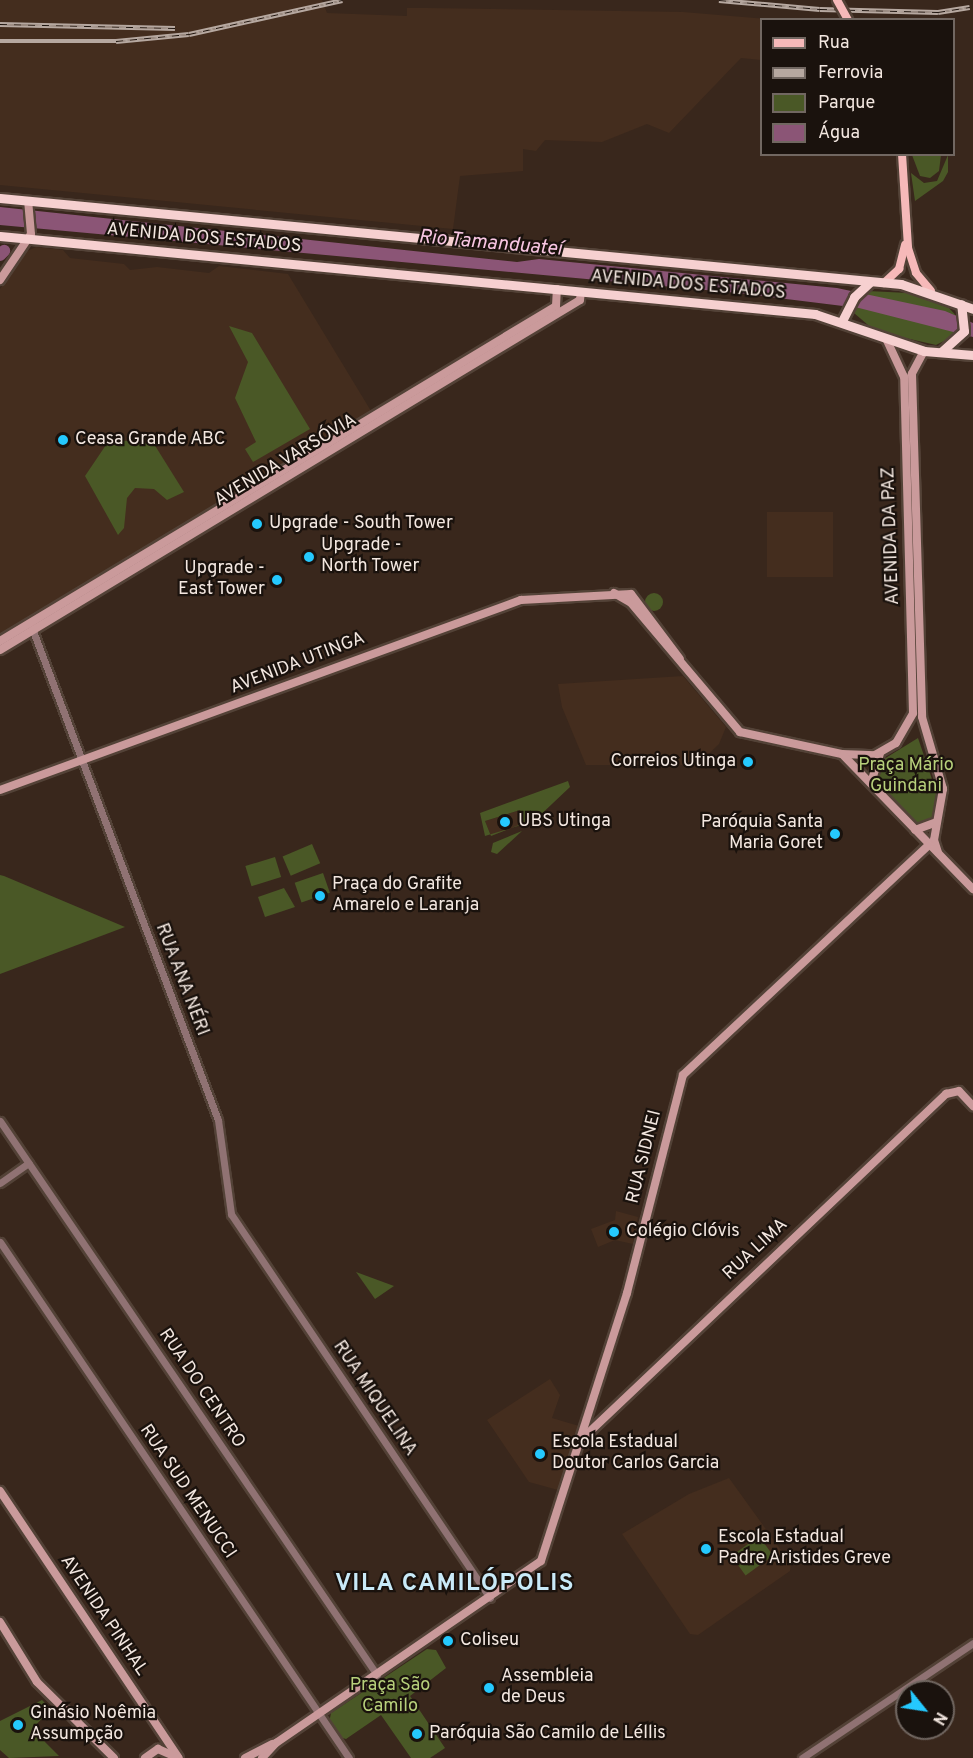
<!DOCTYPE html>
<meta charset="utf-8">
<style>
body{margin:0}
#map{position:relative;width:973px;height:1758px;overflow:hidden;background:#39271c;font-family:Overpass,sans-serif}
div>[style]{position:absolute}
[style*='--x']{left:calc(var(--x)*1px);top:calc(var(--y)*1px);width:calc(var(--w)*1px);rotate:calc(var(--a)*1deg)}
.built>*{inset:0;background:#442d1e;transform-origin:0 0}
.green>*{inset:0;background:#4a5826;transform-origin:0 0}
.round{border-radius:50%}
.water>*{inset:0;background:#8b5576}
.river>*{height:12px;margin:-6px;padding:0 6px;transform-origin:6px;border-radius:6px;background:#8b5576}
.roads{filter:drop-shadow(2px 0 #534237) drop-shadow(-2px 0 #534237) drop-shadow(0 2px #534237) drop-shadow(0 -2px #534237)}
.tertiary>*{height:7px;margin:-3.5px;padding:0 3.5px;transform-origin:3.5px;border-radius:3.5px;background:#907273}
.secondary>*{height:8px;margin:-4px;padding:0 4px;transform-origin:4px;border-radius:4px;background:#ca9a9b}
.primary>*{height:8px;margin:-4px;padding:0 4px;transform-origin:4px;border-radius:4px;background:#f6b9b9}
.trunk>*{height:9px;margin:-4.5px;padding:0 4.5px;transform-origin:4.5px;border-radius:4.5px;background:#f6d0d0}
.rail>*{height:4.5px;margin-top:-2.25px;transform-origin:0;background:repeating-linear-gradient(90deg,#1a120d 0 7px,#b6a8a0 0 14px);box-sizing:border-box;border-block:2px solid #b6a8a0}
.bridges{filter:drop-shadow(2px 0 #534237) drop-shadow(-2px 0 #534237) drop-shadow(0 2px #534237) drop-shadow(0 -2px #534237)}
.primary-bridge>*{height:8px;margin:-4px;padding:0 4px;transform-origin:4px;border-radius:4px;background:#f6b9b9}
.dots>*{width:16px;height:16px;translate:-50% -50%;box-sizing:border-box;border:3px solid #1a120d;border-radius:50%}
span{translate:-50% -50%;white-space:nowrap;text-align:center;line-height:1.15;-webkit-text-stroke:4.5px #1a120d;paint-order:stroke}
.street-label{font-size:18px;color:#f3e7e0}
.poi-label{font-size:18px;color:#f3e7e0}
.left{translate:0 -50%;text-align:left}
.right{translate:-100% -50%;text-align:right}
.park-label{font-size:18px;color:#b7d07b}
.water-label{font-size:20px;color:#f8c6e3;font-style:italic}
.district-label{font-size:24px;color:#c9eaf8;font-weight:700;letter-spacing:1.5px}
.legend{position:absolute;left:760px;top:18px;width:195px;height:138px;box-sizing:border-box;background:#1a120d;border:2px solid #716761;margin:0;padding:8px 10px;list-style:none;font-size:18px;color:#f3e7e0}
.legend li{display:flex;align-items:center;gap:12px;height:30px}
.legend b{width:30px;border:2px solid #716761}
.north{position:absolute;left:895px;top:1680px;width:60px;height:60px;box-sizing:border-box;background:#1a120d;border:2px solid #716761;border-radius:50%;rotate:120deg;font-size:16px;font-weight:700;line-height:24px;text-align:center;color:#f3e7e0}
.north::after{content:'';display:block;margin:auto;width:21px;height:27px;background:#25c9fe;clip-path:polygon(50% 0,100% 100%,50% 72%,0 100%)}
</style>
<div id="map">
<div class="built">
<i style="clip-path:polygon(0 0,322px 0,327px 13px,407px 16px,407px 8px,426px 8px,683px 12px,766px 19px,762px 20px,761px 60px,741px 58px,669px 133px,647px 124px,602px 142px,545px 140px,536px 151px,523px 149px,523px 171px,460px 176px,453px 229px,0 185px)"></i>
<i style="clip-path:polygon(36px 247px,63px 250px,70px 258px,124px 264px,130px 270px,157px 267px,209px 273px,219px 266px,288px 274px,371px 411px,0 636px,0 289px,25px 252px)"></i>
<i style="left:833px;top:512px;width:65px;height:66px;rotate:90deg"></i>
<i style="clip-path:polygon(683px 676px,726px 727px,719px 744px,697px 765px,586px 765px,562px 707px,558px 684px)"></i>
<i style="clip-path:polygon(520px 810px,525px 823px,491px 836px,485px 821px)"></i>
<i style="clip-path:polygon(616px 1211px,638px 1217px,633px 1244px,615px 1240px,598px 1247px,591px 1229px,615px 1220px)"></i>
<i style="clip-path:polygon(550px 1379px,560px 1395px,552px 1418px,579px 1426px,558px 1490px,529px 1482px,487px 1420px)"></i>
<i style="clip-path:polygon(729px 1478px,791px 1564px,790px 1571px,698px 1635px,690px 1634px,622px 1534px,689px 1494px)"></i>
</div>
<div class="green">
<i style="clip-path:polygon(912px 155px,941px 155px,939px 171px,930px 178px,920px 176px)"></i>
<i style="clip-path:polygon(948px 155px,948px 172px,943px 181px,915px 201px,911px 173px,924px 183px,937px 181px)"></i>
<i style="clip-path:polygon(868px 291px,908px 293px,949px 308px,959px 319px,956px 335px,936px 345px,875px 331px,854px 313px,856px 302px)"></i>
<i style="clip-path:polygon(229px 326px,252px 333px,310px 429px,253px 462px,245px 449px,256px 442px,235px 398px,248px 362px)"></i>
<i style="clip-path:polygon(110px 439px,154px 444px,184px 492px,167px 500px,154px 489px,135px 488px,127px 498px,124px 528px,118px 535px,85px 476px)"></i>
<i class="round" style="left:645px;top:593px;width:18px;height:18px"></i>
<i style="clip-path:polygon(918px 738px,937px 794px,934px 819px,918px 827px,881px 789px,876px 776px,884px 759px)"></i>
<i style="clip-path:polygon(evenodd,568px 781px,570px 787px,534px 821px,485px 836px,480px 813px,568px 781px,520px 810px,524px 823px,491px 836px,485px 821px,520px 810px)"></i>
<i style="clip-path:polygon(522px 831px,497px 854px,491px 852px,493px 843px)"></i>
<i style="left:312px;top:844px;width:21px;height:32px;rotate:67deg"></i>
<i style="left:275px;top:857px;width:21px;height:31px;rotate:73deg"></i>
<i style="left:323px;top:873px;width:21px;height:30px;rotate:71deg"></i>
<i style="clip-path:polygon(0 875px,4px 876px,125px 927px,0 974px)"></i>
<i style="clip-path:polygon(284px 888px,295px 907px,265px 917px,258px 897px)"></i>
<i style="clip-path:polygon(356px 1272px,394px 1286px,375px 1299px)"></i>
<i style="left:759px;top:1536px;width:24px;height:34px;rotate:54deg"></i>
<i style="clip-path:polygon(427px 1649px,436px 1650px,446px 1668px,410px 1696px,445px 1748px,430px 1758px,411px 1758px,381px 1715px,346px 1739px,339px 1737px,329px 1723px,331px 1713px)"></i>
<i style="clip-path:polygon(42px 1700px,51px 1709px,32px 1729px,59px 1756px,9px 1758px,0 1750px,0 1721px)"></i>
</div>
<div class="water">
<i style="clip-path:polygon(0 207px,517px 262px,539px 259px,837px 288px,945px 311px,973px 323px,973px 337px,859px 308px,738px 293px,0 225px)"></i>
</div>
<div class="river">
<i style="--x:0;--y:255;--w:6;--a:-45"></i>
</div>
<div class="roads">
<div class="tertiary">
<i style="--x:30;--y:623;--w:531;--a:69.28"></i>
<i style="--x:218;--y:1120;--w:95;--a:82.1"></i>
<i style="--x:231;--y:1214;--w:463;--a:56"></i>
<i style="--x:0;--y:1121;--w:670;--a:55.76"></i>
<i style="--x:0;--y:1183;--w:35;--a:-35"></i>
<i style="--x:0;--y:1242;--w:623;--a:55.93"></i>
<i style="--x:802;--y:1758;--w:206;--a:-33.9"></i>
</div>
<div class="secondary">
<i style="--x:0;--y:280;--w:55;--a:-56"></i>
<i style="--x:31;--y:234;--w:33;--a:-95"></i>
<i style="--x:924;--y:351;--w:26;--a:118"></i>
<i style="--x:912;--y:374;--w:343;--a:88.3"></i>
<i style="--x:922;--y:717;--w:75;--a:73.7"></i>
<i style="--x:943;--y:789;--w:52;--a:100"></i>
<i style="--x:934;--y:840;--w:13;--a:72"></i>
<i style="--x:614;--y:593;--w:20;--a:30"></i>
<i style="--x:631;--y:603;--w:169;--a:49.8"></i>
<i style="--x:740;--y:732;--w:104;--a:12.2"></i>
<i style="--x:842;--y:754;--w:33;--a:2"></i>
<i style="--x:875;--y:755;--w:24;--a:-30"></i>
<i style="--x:896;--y:743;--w:34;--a:-60"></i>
<i style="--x:913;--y:713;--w:336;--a:-91.5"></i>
<i style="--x:904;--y:377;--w:40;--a:-115"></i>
<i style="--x:0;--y:641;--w:649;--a:-31.07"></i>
<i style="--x:556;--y:306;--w:17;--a:-87"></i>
<i style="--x:0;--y:650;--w:677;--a:-31.11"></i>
<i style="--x:580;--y:300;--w:8;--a:-83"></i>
<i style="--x:843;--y:755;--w:187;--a:45.9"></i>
<i style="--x:871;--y:783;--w:30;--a:-73"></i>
<i style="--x:0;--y:790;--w:555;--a:-20.04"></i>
<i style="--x:521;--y:600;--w:110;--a:-3.1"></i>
<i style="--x:631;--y:594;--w:81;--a:53"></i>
<i style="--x:915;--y:830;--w:23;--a:-20"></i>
<i style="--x:582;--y:1439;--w:502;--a:-43.46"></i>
<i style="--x:946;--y:1094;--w:13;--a:-13"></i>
<i style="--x:959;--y:1091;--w:21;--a:47"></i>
<i style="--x:0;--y:1491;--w:321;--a:56.2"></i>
<i style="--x:0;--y:1622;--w:70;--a:58.3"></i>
<i style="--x:37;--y:1682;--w:108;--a:44.6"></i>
<i style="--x:145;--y:1758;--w:16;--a:-35"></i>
<i style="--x:158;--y:1749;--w:22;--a:24"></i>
<i style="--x:245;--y:1758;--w:31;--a:-27"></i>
<i style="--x:262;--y:1758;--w:21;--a:-47"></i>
<i style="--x:276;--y:1743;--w:321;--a:-34.5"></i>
<i style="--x:541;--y:1561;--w:281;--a:-72.2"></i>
<i style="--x:627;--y:1293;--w:225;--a:-75.6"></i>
<i style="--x:683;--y:1075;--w:337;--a:-43.1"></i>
</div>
<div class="primary">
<i style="--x:902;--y:154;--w:94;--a:86.3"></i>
<i style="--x:908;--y:248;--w:26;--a:72"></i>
<i style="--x:916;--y:273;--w:23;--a:50"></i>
<i style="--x:884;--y:283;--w:21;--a:-43"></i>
<i style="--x:899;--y:269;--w:25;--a:-76"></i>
</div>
<div class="trunk">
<i style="--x:0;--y:198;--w:905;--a:5.45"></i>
<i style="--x:901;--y:284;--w:76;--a:19.1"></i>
<i style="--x:0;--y:236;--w:819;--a:5.47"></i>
<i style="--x:815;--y:314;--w:115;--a:18.7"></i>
<i style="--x:924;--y:351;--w:49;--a:4.7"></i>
<i style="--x:842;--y:321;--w:27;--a:-63"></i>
<i style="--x:854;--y:297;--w:22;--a:-43"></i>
<i style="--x:941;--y:352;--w:31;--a:-42"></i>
<i style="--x:964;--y:331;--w:27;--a:-96"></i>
</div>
</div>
<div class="rail">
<i style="--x:719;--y:0;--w:101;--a:5.1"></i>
<i style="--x:820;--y:9;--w:118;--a:1.5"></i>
<i style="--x:938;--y:12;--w:32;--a:-9"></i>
<i style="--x:0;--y:24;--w:175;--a:1.3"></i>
<i style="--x:0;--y:41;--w:116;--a:0"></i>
<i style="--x:116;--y:41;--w:73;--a:-5.5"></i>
<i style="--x:189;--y:34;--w:157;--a:-12.5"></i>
</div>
<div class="bridges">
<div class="primary-bridge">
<i style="--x:837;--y:0;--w:23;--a:61"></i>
</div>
</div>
<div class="dots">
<i style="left:63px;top:440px;background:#25c9fe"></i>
<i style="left:257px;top:524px;background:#25c9fe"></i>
<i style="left:309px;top:557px;background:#25c9fe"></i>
<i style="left:277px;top:580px;background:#25c9fe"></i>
<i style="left:748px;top:762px;background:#25c9fe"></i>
<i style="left:505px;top:822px;background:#25c9fe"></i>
<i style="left:835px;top:834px;background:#25c9fe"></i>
<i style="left:320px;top:896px;background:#25c9fe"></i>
<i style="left:614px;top:1232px;background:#25c9fe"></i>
<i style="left:540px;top:1454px;background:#25c9fe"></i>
<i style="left:706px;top:1549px;background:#25c9fe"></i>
<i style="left:448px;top:1641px;background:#25c9fe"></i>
<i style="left:489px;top:1688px;background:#25c9fe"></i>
<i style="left:18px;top:1725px;background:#25c9fe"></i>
<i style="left:417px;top:1734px;background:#25c9fe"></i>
</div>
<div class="street-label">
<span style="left:204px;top:239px;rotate:5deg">AVENIDA DOS ESTADOS</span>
<span style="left:688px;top:286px;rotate:5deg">AVENIDA DOS ESTADOS</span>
<span style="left:286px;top:461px;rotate:-31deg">AVENIDA VARSÓVIA</span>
<span style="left:892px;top:536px;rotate:-92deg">AVENIDA DA PAZ</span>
<span style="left:298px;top:664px;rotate:-21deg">AVENIDA UTINGA</span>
<span style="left:181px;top:980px;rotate:69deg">RUA ANA NÉRI</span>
<span style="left:645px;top:1157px;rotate:-76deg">RUA SIDNEI</span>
<span style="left:756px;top:1250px;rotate:-43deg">RUA LIMA</span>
<span style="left:201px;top:1389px;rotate:56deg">RUA DO CENTRO</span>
<span style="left:374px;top:1399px;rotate:56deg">RUA MIQUELINA</span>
<span style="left:187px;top:1492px;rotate:56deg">RUA SUD MENUCCI</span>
<span style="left:103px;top:1616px;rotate:56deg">AVENIDA PINHAL</span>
</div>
<div class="poi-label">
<span class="left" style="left:75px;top:440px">Ceasa Grande ABC</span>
<span class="left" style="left:269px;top:524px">Upgrade - South Tower</span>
<span class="left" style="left:321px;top:557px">Upgrade -<br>North Tower</span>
<span class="right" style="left:265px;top:580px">Upgrade -<br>East Tower</span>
<span class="right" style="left:736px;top:762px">Correios Utinga</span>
<span class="left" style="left:518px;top:822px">UBS Utinga</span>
<span class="right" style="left:823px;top:834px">Paróquia Santa<br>Maria Goret</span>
<span class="left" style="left:332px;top:896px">Praça do Grafite<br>Amarelo e Laranja</span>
<span class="left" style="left:626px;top:1232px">Colégio Clóvis</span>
<span class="left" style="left:552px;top:1454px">Escola Estadual<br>Doutor Carlos Garcia</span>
<span class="left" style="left:718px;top:1549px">Escola Estadual<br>Padre Aristides Greve</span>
<span class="left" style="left:460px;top:1641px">Coliseu</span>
<span class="left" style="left:501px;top:1688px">Assembleia<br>de Deus</span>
<span class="left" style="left:30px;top:1725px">Ginásio Noêmia<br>Assumpção</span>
<span class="left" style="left:429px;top:1734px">Paróquia São Camilo de Léllis</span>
</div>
<div class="park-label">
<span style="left:906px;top:777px">Praça Mário<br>Guindani</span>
<span style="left:390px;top:1697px">Praça São<br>Camilo</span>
</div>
<div class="water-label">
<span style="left:490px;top:244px;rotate:5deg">Rio Tamanduateí</span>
</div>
<div class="district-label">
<span style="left:455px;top:1585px">VILA CAMILÓPOLIS</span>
</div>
<ul class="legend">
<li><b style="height:8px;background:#f6b9b9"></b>Rua</li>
<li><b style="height:8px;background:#b6a8a0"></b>Ferrovia</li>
<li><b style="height:16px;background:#4a5826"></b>Parque</li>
<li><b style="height:16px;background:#8b5576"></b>Água</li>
</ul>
<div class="north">N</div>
</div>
